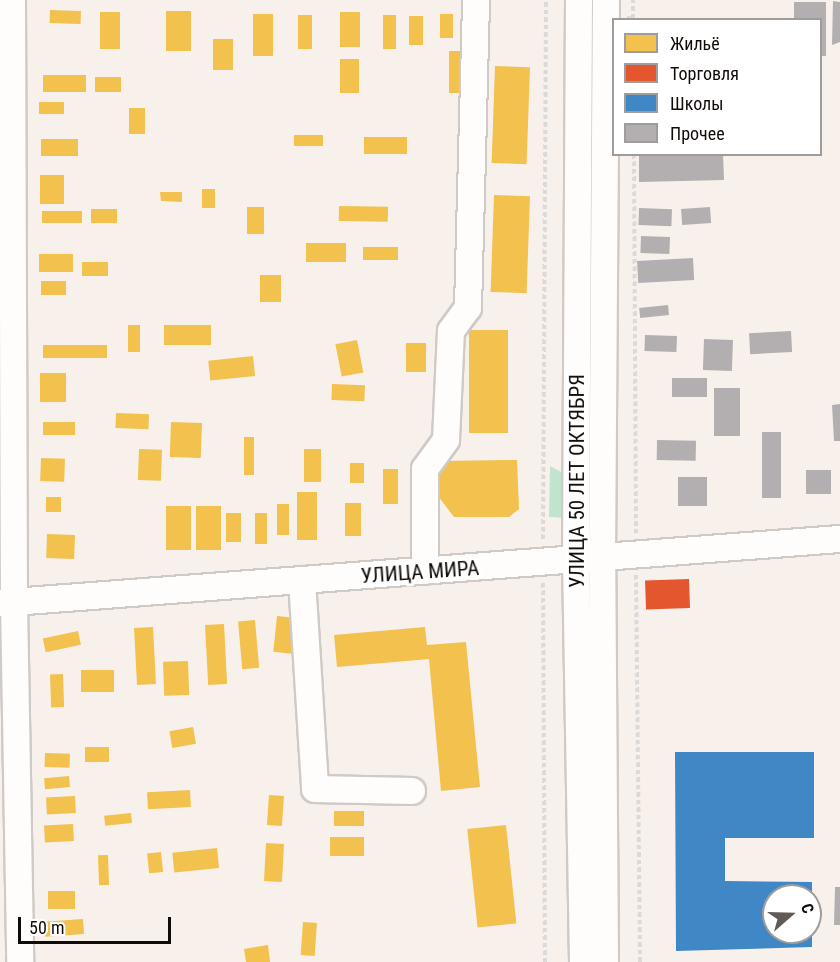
<!DOCTYPE html>
<meta charset="utf-8">
<style>
body{margin:0}
#map{position:relative;width:840px;height:962px;overflow:hidden;background:#f8f0eb;font-family:"Roboto Condensed",sans-serif}
div>[style]{position:absolute}
[style*='--x']{left:calc(var(--x)*1px);top:calc(var(--y)*1px);width:calc(var(--w)*1px);rotate:calc(var(--a)*1deg)}
.green>*{inset:0;background:#c1e4ce}
.homes>*{inset:0;background:#f2c14e;transform-origin:0 0}
.shops>*{inset:0;background:#e4572e;transform-origin:0 0}
.schools>*{inset:0;background:#3f88c5}
.building>*{inset:0;background:#b3afb0;transform-origin:0 0}
.path>*{height:4px;margin-top:-2px;transform-origin:0;background:repeating-linear-gradient(90deg,#dcdad8 0 4.5px,transparent 0 7.5px)}
.roads{filter:drop-shadow(2px 0 #d0cac6) drop-shadow(-2px 0 #d0cac6) drop-shadow(0 2px #d0cac6) drop-shadow(0 -2px #d0cac6)}
.minor>*{height:26px;margin:-13px;padding:0 13px;transform-origin:13px;border-radius:13px;background:#fefdfc}
span{translate:-50% -50%;white-space:nowrap;text-align:center;line-height:1.15;-webkit-text-stroke:6px #fff;paint-order:stroke}
.street-label{font-size:21px;color:#100b08}
.legend{position:absolute;left:612px;top:18px;width:210px;height:138px;box-sizing:border-box;background:#fff;border:2px solid #9f9d9c;margin:0;padding:8px 10px;list-style:none;font-size:18px;color:#100b08}
.legend li{display:flex;align-items:center;gap:12px;height:30px}
.legend b{width:30px;border:2px solid #9f9d9c}
.north{position:absolute;left:762px;top:884px;width:60px;height:60px;box-sizing:border-box;background:#fff;border:2px solid #9f9d9c;border-radius:50%;rotate:70deg;font-size:16px;font-weight:700;line-height:24px;text-align:center;color:#100b08}
.north::after{content:'';display:block;margin:auto;width:21px;height:27px;background:#615b57;clip-path:polygon(50% 0,100% 100%,50% 72%,0 100%)}
.scale{position:absolute;left:18px;top:917px;width:153px;height:27px;box-sizing:border-box;border:3px solid #100b08;border-top:0;padding-left:8px;font-size:18px;line-height:21px;white-space:nowrap;color:#100b08;-webkit-text-stroke:4px #fff;paint-order:stroke}
</style>
<div id="map">
<div class="green">
<i style="clip-path:polygon(550px 466px,565px 474px,565px 518px,549px 517px)"></i>
</div>
<div class="homes">
<i style="left:50px;top:10px;width:31px;height:13px;rotate:2deg"></i>
<i style="left:166px;top:11px;width:25px;height:40px"></i>
<i style="left:100px;top:12px;width:20px;height:37px"></i>
<i style="left:340px;top:12px;width:20px;height:35px"></i>
<i style="left:253px;top:14px;width:20px;height:42px"></i>
<i style="left:440px;top:14px;width:13px;height:24px"></i>
<i style="left:298px;top:15px;width:14px;height:34px"></i>
<i style="left:383px;top:15px;width:13px;height:34px"></i>
<i style="left:409px;top:16px;width:14px;height:29px"></i>
<i style="left:213px;top:39px;width:20px;height:31px"></i>
<i style="left:449px;top:51px;width:11px;height:42px"></i>
<i style="left:340px;top:59px;width:19px;height:34px"></i>
<i style="left:495px;top:66px;width:35px;height:97px;rotate:2deg"></i>
<i style="left:43px;top:75px;width:43px;height:17px"></i>
<i style="left:95px;top:77px;width:26px;height:15px"></i>
<i style="left:39px;top:102px;width:25px;height:12px"></i>
<i style="left:129px;top:108px;width:16px;height:26px"></i>
<i style="left:294px;top:135px;width:29px;height:11px"></i>
<i style="left:364px;top:137px;width:43px;height:17px"></i>
<i style="left:41px;top:139px;width:37px;height:17px"></i>
<i style="left:40px;top:175px;width:24px;height:29px"></i>
<i style="left:215px;top:189px;width:19px;height:13px;rotate:90deg"></i>
<i style="clip-path:polygon(160px 192px,182px 192px,182px 202px,161px 201px)"></i>
<i style="left:494px;top:195px;width:36px;height:97px;rotate:2deg"></i>
<i style="left:339px;top:206px;width:49px;height:15px;rotate:1deg"></i>
<i style="left:247px;top:207px;width:17px;height:27px"></i>
<i style="left:91px;top:209px;width:26px;height:14px"></i>
<i style="left:42px;top:211px;width:40px;height:12px"></i>
<i style="left:306px;top:243px;width:40px;height:19px"></i>
<i style="left:363px;top:247px;width:35px;height:13px"></i>
<i style="left:39px;top:254px;width:34px;height:18px"></i>
<i style="left:82px;top:262px;width:26px;height:14px"></i>
<i style="left:260px;top:275px;width:21px;height:27px"></i>
<i style="left:41px;top:281px;width:25px;height:14px"></i>
<i style="left:128px;top:325px;width:12px;height:27px"></i>
<i style="left:164px;top:325px;width:47px;height:20px"></i>
<i style="left:469px;top:330px;width:39px;height:103px"></i>
<i style="left:357px;top:340px;width:33px;height:22px;rotate:79deg"></i>
<i style="left:406px;top:343px;width:20px;height:29px"></i>
<i style="left:43px;top:345px;width:64px;height:13px"></i>
<i style="left:253px;top:356px;width:20px;height:45px;rotate:84deg"></i>
<i style="left:40px;top:373px;width:26px;height:29px"></i>
<i style="left:332px;top:384px;width:33px;height:16px;rotate:2deg"></i>
<i style="left:116px;top:413px;width:33px;height:15px;rotate:2deg"></i>
<i style="left:43px;top:422px;width:32px;height:13px"></i>
<i style="left:171px;top:422px;width:31px;height:35px;rotate:2deg"></i>
<i style="left:244px;top:437px;width:10px;height:38px"></i>
<i style="left:139px;top:449px;width:23px;height:31px;rotate:2deg"></i>
<i style="left:304px;top:449px;width:17px;height:33px"></i>
<i style="left:41px;top:458px;width:24px;height:23px;rotate:2deg"></i>
<i style="clip-path:polygon(517px 460px,519px 509px,509px 517px,454px 517px,438px 496px,439px 461px)"></i>
<i style="left:350px;top:463px;width:14px;height:20px"></i>
<i style="left:383px;top:469px;width:15px;height:35px"></i>
<i style="left:297px;top:492px;width:20px;height:48px"></i>
<i style="left:46px;top:497px;width:15px;height:15px"></i>
<i style="left:345px;top:503px;width:16px;height:33px"></i>
<i style="left:277px;top:504px;width:12px;height:31px"></i>
<i style="left:166px;top:506px;width:25px;height:44px"></i>
<i style="left:196px;top:506px;width:25px;height:44px"></i>
<i style="left:226px;top:513px;width:15px;height:29px"></i>
<i style="left:255px;top:513px;width:12px;height:31px"></i>
<i style="left:47px;top:534px;width:28px;height:24px;rotate:2deg"></i>
<i style="left:277px;top:616px;width:19px;height:36px;rotate:6deg"></i>
<i style="left:255px;top:620px;width:48px;height:17px;rotate:85deg"></i>
<i style="left:224px;top:624px;width:60px;height:19px;rotate:87deg"></i>
<i style="left:153px;top:627px;width:57px;height:19px;rotate:87deg"></i>
<i style="clip-path:polygon(425px 627px,427px 645px,466px 642px,480px 787px,441px 791px,429px 659px,337px 667px,334px 635px)"></i>
<i style="left:78px;top:631px;width:14px;height:36px;rotate:78deg"></i>
<i style="left:188px;top:661px;width:34px;height:25px;rotate:88deg"></i>
<i style="left:114px;top:670px;width:22px;height:33px;rotate:90deg"></i>
<i style="left:63px;top:674px;width:33px;height:13px;rotate:88deg"></i>
<i style="left:193px;top:727px;width:17px;height:24px;rotate:80deg"></i>
<i style="left:85px;top:747px;width:24px;height:15px"></i>
<i style="left:45px;top:753px;width:25px;height:14px;rotate:2deg"></i>
<i style="left:69px;top:776px;width:11px;height:25px;rotate:85deg"></i>
<i style="left:190px;top:790px;width:17px;height:43px;rotate:87deg"></i>
<i style="left:269px;top:795px;width:15px;height:30px;rotate:4deg"></i>
<i style="left:75px;top:796px;width:17px;height:29px;rotate:87deg"></i>
<i style="left:334px;top:811px;width:30px;height:15px"></i>
<i style="left:131px;top:813px;width:10px;height:27px;rotate:84deg"></i>
<i style="left:73px;top:824px;width:17px;height:29px;rotate:87deg"></i>
<i style="left:506px;top:825px;width:99px;height:39px;rotate:84deg"></i>
<i style="left:330px;top:837px;width:34px;height:19px"></i>
<i style="left:266px;top:843px;width:18px;height:38px;rotate:3deg"></i>
<i style="left:217px;top:848px;width:20px;height:45px;rotate:84deg"></i>
<i style="left:161px;top:852px;width:20px;height:14px;rotate:84deg"></i>
<i style="left:108px;top:855px;width:30px;height:10px;rotate:88deg"></i>
<i style="left:48px;top:891px;width:27px;height:18px"></i>
<i style="left:83px;top:919px;width:15px;height:39px;rotate:86deg"></i>
<i style="left:303px;top:922px;width:14px;height:33px;rotate:4deg"></i>
<i style="clip-path:polygon(268px 945px,270px 962px,246px 962px,244px 949px)"></i>
</div>
<div class="shops">
<i style="left:689px;top:579px;width:29px;height:44px;rotate:88deg"></i>
</div>
<div class="schools">
<i style="clip-path:polygon(evenodd,675px 752px,814px 752px,814px 838px,725px 838px,725px 881px,812px 882px,812px 947px,676px 951px,675px 752px,774px 896px,810px 896px,810px 932px,774px 932px,774px 896px)"></i>
</div>
<div class="building">
<i style="clip-path:polygon(833px 1px,840px 2px,840px 42px,832px 45px)"></i>
<i style="clip-path:polygon(794px 2px,826px 2px,826px 56px,820px 56px,820px 20px,794px 20px)"></i>
<i style="clip-path:polygon(705px 154px,723px 154px,724px 180px,639px 182px,639px 156px)"></i>
<i style="left:710px;top:207px;width:16px;height:29px;rotate:86deg"></i>
<i style="left:639px;top:208px;width:33px;height:17px;rotate:2deg"></i>
<i style="left:641px;top:236px;width:29px;height:17px;rotate:2deg"></i>
<i style="left:693px;top:258px;width:22px;height:56px;rotate:87deg"></i>
<i style="left:668px;top:305px;width:10px;height:29px;rotate:84deg"></i>
<i style="left:791px;top:331px;width:21px;height:42px;rotate:87deg"></i>
<i style="left:645px;top:335px;width:32px;height:16px;rotate:2deg"></i>
<i style="left:704px;top:339px;width:29px;height:31px;rotate:2deg"></i>
<i style="left:672px;top:378px;width:35px;height:19px"></i>
<i style="left:714px;top:388px;width:26px;height:48px"></i>
<i style="clip-path:polygon(840px 404px,840px 441px,834px 441px,832px 405px)"></i>
<i style="left:762px;top:432px;width:19px;height:66px"></i>
<i style="left:657px;top:440px;width:39px;height:20px;rotate:1deg"></i>
<i style="left:806px;top:470px;width:25px;height:24px"></i>
<i style="left:678px;top:477px;width:29px;height:29px"></i>
<i style="clip-path:polygon(835px 887px,840px 887px,840px 925px,834px 925px)"></i>
</div>
<div class="path">
<i style="--x:627;--y:18;--w:6;--a:0"></i>
<i style="--x:633;--y:18;--w:18;--a:-90"></i>
<i style="--x:634;--y:154;--w:381;--a:89.7"></i>
<i style="--x:543;--y:539;--w:539;--a:-89.68"></i>
<i style="--x:636;--y:575;--w:387;--a:89.4"></i>
<i style="--x:543;--y:583;--w:379;--a:89.7"></i>
</div>
<div class="roads">
<div class="minor">
<i style="--x:12;--y:0;--w:602;--a:89.81"></i>
<i style="--x:14;--y:602;--w:360;--a:89"></i>
<i style="--x:579;--y:0;--w:560;--a:90.31"></i>
<i style="--x:576;--y:560;--w:402;--a:89"></i>
<i style="--x:425;--y:571;--w:102;--a:-90"></i>
<i style="--x:425;--y:469;--w:36;--a:-54"></i>
<i style="--x:446;--y:440;--w:109;--a:-87.4"></i>
<i style="--x:451;--y:331;--w:29;--a:-54"></i>
<i style="--x:468;--y:308;--w:308;--a:-88.5"></i>
<i style="--x:302;--y:580;--w:209;--a:86.4"></i>
<i style="--x:315;--y:789;--w:97;--a:1.2"></i>
<i style="--x:0;--y:603;--w:842;--a:-4.36"></i>
<i style="--x:605;--y:962;--w:403;--a:-90.4"></i>
<i style="--x:602;--y:559;--w:559;--a:-89.59"></i>
</div>
</div>
<div class="street-label">
<span style="left:577px;top:481px;rotate:-90deg">УЛИЦА 50 ЛЕТ ОКТЯБРЯ</span>
<span style="left:420px;top:572px;rotate:-4deg">УЛИЦА МИРА</span>
</div>
<ul class="legend">
<li><b style="height:16px;background:#f2c14e"></b>Жильё</li>
<li><b style="height:16px;background:#e4572e"></b>Торговля</li>
<li><b style="height:16px;background:#3f88c5"></b>Школы</li>
<li><b style="height:16px;background:#b3afb0"></b>Прочее</li>
</ul>
<div class="north">С</div>
<div class="scale">50 m</div>
</div>
